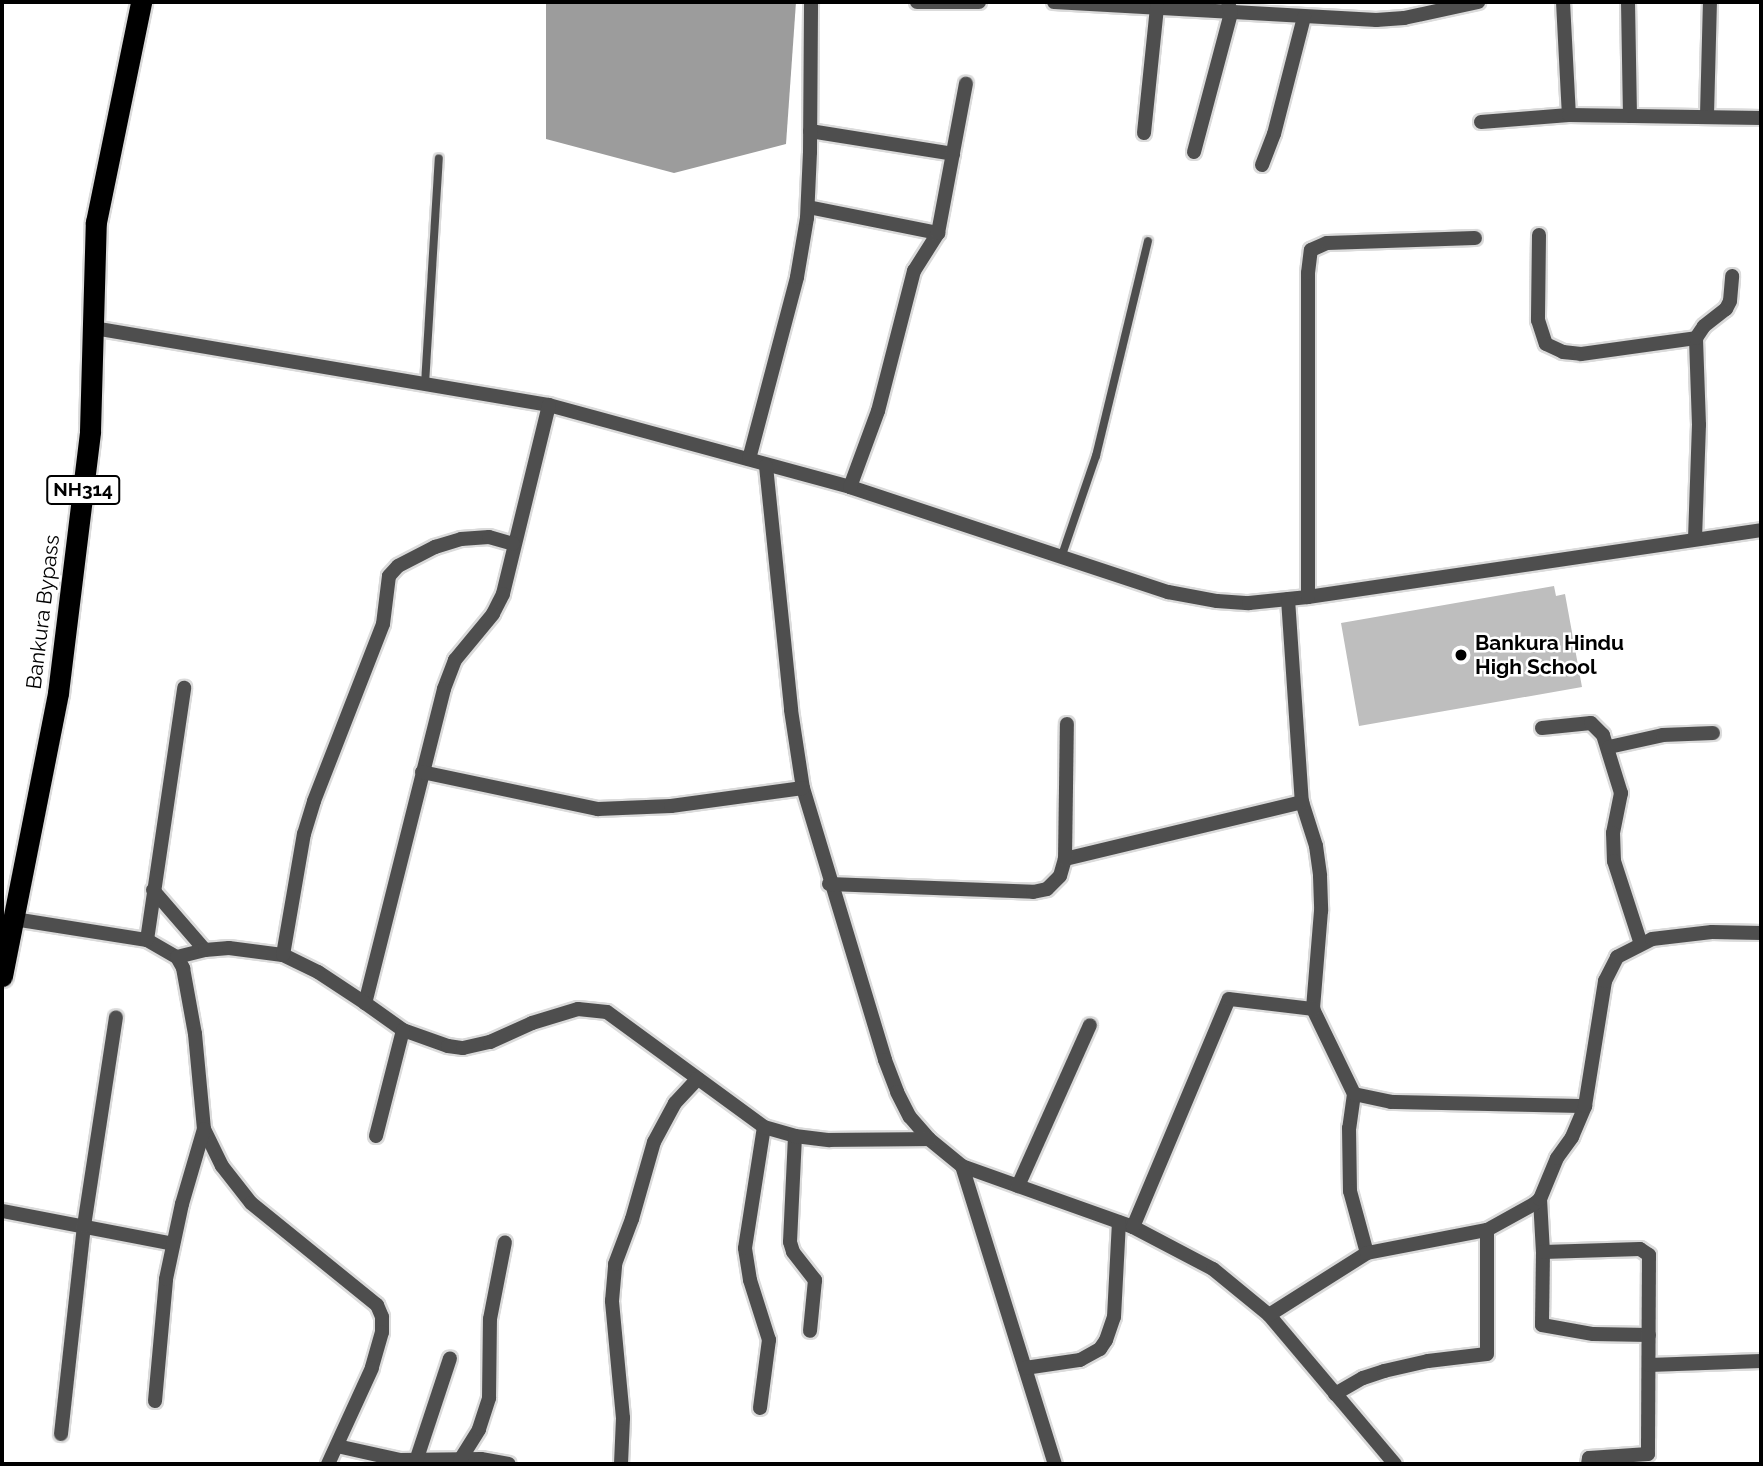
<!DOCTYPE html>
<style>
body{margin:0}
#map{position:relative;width:1763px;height:1466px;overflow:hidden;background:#fff;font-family:Raleway,sans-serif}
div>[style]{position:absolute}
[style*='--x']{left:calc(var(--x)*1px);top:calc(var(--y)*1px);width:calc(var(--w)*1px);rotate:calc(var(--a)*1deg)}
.water>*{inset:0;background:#9c9c9c}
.building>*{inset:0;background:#bebebe}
.roads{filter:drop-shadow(2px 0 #dbdbdb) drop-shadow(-2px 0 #dbdbdb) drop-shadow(0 2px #dbdbdb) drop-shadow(0 -2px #dbdbdb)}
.lane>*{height:8px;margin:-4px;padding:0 4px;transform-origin:4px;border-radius:4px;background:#4e4e4e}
.street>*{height:14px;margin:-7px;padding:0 7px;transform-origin:7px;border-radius:7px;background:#4e4e4e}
.highway>*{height:21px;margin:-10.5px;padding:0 10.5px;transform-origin:10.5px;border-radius:10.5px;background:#000}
.dots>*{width:19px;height:19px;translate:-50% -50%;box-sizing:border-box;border:4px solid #fff;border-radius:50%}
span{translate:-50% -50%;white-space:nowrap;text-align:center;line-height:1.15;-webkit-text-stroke:5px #fff;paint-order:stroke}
.shield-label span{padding:2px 5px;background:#fff;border:2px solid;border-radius:5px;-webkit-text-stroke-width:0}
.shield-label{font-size:19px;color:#000;font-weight:700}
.street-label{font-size:21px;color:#000}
.poi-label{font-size:21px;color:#000;font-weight:700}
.left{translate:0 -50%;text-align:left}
.frame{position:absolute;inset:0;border:4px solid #000;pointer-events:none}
</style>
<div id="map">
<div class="water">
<i style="clip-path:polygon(546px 2px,796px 2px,786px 144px,674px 173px,546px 139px)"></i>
</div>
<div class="building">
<i style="clip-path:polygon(1554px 586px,1556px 596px,1565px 594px,1582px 687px,1359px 726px,1341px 623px)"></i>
</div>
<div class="roads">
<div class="lane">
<i style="--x:425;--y:384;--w:226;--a:-86.5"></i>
<i style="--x:1061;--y:558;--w:108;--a:-71.1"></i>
<i style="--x:1096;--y:456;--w:221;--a:-76.4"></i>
</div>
<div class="street">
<i style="--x:917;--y:2;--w:62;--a:0"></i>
<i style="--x:1054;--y:2;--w:323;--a:3.2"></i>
<i style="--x:1376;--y:20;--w:28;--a:-4"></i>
<i style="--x:1404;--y:18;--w:76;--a:-12.2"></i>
<i style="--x:1563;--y:2;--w:113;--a:87"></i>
<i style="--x:1628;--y:2;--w:114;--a:89"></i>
<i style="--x:1707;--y:115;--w:113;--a:-88.5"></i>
<i style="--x:1481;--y:122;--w:88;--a:-4.5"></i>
<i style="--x:1569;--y:115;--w:192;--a:0.9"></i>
<i style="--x:810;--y:131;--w:145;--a:9.1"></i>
<i style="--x:1144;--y:133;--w:127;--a:-84.1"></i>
<i style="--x:1194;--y:152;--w:144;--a:-75.1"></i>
<i style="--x:1231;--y:13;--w:11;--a:-105"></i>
<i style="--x:1262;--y:165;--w:33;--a:-69"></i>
<i style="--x:1274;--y:134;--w:121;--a:-75.6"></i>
<i style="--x:808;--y:207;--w:133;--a:11.3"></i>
<i style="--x:1539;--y:235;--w:85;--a:90.7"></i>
<i style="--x:1538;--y:320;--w:25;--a:72"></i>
<i style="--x:1546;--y:344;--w:19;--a:25"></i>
<i style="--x:1563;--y:352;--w:18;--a:6"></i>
<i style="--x:1581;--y:354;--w:116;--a:-7.9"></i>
<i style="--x:94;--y:328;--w:461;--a:9.6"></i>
<i style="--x:549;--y:405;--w:312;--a:15.2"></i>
<i style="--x:850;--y:487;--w:335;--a:18.3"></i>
<i style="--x:1168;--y:592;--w:50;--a:10.4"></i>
<i style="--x:1217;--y:601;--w:32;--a:4"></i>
<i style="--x:1249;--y:603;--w:59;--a:-5.8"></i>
<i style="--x:1308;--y:597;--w:458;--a:-8.4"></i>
<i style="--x:549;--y:405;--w:195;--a:103.7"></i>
<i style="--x:503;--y:594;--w:22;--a:117"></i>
<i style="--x:493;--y:614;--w:60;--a:129.6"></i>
<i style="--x:455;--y:660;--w:31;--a:111"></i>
<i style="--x:444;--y:689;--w:324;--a:104.1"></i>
<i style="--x:365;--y:1003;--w:47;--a:35.4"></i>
<i style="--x:403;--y:1030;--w:48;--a:19.6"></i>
<i style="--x:448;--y:1046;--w:15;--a:8"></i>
<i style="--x:463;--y:1048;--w:28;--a:-13"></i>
<i style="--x:490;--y:1042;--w:46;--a:-24.3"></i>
<i style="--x:532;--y:1023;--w:48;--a:-16.9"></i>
<i style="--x:578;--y:1009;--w:29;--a:6"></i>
<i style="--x:607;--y:1012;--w:195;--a:36.2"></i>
<i style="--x:749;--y:459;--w:188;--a:-75.2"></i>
<i style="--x:797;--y:277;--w:60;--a:-80.4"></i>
<i style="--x:807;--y:218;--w:66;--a:-87.4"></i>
<i style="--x:810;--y:152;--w:150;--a:-89.6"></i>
<i style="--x:766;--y:466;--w:245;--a:84.1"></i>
<i style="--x:791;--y:710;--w:79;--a:81.3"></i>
<i style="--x:803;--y:788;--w:284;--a:73.2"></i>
<i style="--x:885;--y:1060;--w:34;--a:69"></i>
<i style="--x:897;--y:1092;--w:28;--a:63"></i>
<i style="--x:910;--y:1117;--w:29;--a:49"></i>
<i style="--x:929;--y:1139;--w:43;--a:39.3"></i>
<i style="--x:962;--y:1166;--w:182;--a:19.6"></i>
<i style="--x:1133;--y:1227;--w:90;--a:27.7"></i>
<i style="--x:1213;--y:1269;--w:72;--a:39.4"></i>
<i style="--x:1269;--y:1315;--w:195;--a:49.8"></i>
<i style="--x:850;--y:487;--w:81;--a:-69.8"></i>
<i style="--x:878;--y:411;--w:145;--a:-75.6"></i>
<i style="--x:914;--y:271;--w:45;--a:-57.7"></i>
<i style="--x:938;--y:233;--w:152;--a:-79.4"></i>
<i style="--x:1695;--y:539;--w:114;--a:-88"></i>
<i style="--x:1699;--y:425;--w:87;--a:-92"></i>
<i style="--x:1696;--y:338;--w:14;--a:-56"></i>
<i style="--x:1704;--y:326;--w:28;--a:-38"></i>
<i style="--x:1726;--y:309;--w:9;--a:-63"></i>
<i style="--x:1730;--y:301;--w:25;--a:-85"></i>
<i style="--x:1308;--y:597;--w:324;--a:-90"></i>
<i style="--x:1308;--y:273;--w:23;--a:-83"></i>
<i style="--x:1311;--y:250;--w:17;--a:-24"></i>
<i style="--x:1327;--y:243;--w:148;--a:-1.9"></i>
<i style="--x:1288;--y:599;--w:203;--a:86.1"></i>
<i style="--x:1302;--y:802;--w:46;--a:72.3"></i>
<i style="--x:1316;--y:846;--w:30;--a:82"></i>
<i style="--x:1320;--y:876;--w:35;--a:88"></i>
<i style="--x:1321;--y:911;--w:98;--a:94.7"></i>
<i style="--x:1313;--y:1009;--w:94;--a:64.2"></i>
<i style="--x:1354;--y:1094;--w:34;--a:98"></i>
<i style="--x:1349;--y:1128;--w:63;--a:89.1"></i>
<i style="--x:1350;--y:1191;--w:64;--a:74.7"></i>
<i style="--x:1542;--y:728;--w:49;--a:-5.8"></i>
<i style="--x:1591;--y:723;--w:17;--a:45"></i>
<i style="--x:1603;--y:735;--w:61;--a:72.8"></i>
<i style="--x:1621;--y:793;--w:41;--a:101.3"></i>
<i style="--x:1613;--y:833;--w:28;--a:88"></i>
<i style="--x:1614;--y:861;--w:87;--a:72"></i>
<i style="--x:1609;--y:747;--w:55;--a:-12.5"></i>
<i style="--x:1663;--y:735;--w:50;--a:-2.3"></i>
<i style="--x:422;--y:772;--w:180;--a:11.9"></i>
<i style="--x:598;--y:809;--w:73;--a:-2.4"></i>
<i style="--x:671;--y:806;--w:133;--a:-7.8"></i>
<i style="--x:1065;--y:859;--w:244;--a:-13.5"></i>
<i style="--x:829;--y:884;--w:204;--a:2.2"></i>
<i style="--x:1033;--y:892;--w:14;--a:-12"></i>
<i style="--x:1047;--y:889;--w:18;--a:-45"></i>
<i style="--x:1060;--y:876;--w:18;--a:-74"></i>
<i style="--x:1065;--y:859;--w:135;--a:-89.2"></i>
<i style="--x:153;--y:890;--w:79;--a:49.1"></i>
<i style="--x:14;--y:919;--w:135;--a:9"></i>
<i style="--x:147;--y:940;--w:34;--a:30"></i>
<i style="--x:177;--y:957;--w:13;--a:61"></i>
<i style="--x:183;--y:968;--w:67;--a:79.7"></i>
<i style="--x:195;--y:1034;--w:95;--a:84.6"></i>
<i style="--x:204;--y:1129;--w:41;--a:64.1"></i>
<i style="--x:222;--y:1166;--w:47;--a:51.9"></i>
<i style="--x:251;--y:1203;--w:162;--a:39"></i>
<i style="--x:377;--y:1305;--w:13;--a:67"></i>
<i style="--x:382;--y:1317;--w:15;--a:90"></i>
<i style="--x:382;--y:1332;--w:37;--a:106"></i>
<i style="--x:372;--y:1368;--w:106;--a:114.6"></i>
<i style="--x:147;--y:940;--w:255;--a:-81.6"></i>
<i style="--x:177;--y:957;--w:29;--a:-14"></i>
<i style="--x:205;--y:950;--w:24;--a:-5"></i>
<i style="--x:229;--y:948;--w:54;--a:7.4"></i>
<i style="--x:365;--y:1003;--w:56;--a:-146.6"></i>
<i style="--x:318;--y:972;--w:39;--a:-154"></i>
<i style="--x:283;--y:955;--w:123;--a:-80.2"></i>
<i style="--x:304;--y:834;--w:34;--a:-73"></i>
<i style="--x:314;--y:801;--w:190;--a:-68.7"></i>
<i style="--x:383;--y:624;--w:48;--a:-82.9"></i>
<i style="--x:389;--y:576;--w:13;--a:-48"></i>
<i style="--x:398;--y:566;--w:42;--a:-27.2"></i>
<i style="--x:435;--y:547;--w:27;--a:-17"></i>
<i style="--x:461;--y:539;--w:28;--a:-4"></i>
<i style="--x:489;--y:537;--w:25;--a:16"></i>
<i style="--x:1354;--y:1094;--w:38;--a:12"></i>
<i style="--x:1391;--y:1102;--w:194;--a:1.2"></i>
<i style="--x:376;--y:1136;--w:109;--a:-75.7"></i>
<i style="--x:795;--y:1136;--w:106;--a:92.7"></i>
<i style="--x:790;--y:1242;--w:10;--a:73"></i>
<i style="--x:793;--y:1252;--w:36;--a:52"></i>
<i style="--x:815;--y:1280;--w:51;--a:95.6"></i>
<i style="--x:962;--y:1166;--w:312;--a:72.7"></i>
<i style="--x:1018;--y:1186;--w:176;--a:-65.9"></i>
<i style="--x:1540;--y:1199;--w:53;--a:86.8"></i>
<i style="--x:1543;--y:1252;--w:73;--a:90.8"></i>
<i style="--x:1542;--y:1325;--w:52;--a:10"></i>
<i style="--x:1593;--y:1334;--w:56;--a:1"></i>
<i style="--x:2;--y:1211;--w:174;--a:10.9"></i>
<i style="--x:1133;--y:1227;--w:247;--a:-67.2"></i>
<i style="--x:1229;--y:999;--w:85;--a:6.8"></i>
<i style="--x:1543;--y:1252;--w:97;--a:-1.8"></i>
<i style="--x:1640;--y:1249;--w:11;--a:34"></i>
<i style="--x:1649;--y:1255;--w:199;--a:90.3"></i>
<i style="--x:1648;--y:1454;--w:59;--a:176.1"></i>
<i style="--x:1589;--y:1458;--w:6;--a:99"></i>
<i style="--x:1269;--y:1315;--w:116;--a:-32.3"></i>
<i style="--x:1367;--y:1253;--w:122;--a:-10.9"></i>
<i style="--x:1487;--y:1230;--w:54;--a:-29"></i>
<i style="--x:1534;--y:1204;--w:8;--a:-40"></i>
<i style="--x:1540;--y:1199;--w:44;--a:-67.5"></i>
<i style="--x:1557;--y:1158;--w:26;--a:-54"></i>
<i style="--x:1572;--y:1137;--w:34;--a:-67"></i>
<i style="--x:1585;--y:1106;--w:127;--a:-80.9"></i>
<i style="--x:1605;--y:981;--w:27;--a:-63"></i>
<i style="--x:1617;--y:957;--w:39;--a:-27"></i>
<i style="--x:1652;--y:939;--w:60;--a:-6.7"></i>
<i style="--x:1712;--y:932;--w:49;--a:1.2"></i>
<i style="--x:1649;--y:1365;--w:112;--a:-2"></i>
<i style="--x:1025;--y:1368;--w:56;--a:-8.3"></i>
<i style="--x:1080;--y:1360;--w:23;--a:-29"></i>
<i style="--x:1100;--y:1349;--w:11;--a:-56"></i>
<i style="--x:1106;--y:1340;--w:24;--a:-71"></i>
<i style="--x:1114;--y:1317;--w:95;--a:-87"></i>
<i style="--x:1335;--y:1394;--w:32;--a:-30"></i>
<i style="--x:1363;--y:1378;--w:22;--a:-18"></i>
<i style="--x:1384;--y:1371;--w:45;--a:-12.8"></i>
<i style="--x:1428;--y:1361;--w:59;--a:-6.8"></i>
<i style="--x:1487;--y:1354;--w:124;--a:-90"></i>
<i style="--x:155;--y:1401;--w:122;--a:-84.8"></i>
<i style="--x:166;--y:1279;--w:77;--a:-78"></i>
<i style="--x:182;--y:1204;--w:78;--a:-73.7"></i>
<i style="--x:760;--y:1408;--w:69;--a:-82.5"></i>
<i style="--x:769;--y:1340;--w:63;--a:-107.6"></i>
<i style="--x:750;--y:1280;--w:32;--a:-99"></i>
<i style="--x:745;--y:1248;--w:122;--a:-81.1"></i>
<i style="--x:764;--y:1127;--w:32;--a:16"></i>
<i style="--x:795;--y:1136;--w:35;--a:7"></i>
<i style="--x:830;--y:1140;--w:99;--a:-0.6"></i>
<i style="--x:61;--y:1434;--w:209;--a:-83.7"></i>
<i style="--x:84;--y:1226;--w:211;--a:-81.3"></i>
<i style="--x:337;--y:1446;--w:65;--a:12.5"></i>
<i style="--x:400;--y:1460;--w:81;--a:-0.7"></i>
<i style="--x:481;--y:1459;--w:28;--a:10"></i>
<i style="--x:460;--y:1460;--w:36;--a:-58"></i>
<i style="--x:479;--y:1429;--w:33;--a:-72"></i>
<i style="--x:489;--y:1398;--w:79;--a:-89.3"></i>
<i style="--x:490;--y:1319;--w:78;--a:-79"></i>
<i style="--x:416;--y:1461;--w:108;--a:-71.7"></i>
<i style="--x:621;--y:1464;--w:46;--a:-87.5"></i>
<i style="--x:623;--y:1418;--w:118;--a:-95.4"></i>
<i style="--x:612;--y:1301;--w:37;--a:-85"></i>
<i style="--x:615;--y:1264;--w:48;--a:-69.3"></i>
<i style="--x:632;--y:1219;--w:80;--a:-74.1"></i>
<i style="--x:654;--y:1142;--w:44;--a:-61.7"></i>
<i style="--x:675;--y:1103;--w:33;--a:-47"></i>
</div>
<div class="highway">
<i style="--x:2;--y:976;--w:288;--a:-78.8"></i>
<i style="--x:58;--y:693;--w:264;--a:-83"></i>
<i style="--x:90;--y:431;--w:209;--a:-88.4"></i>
<i style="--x:96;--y:222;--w:225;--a:-78.4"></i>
</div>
</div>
<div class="dots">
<i style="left:1461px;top:655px;background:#000"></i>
</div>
<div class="shield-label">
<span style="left:83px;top:490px">NH314</span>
</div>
<div class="street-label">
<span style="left:43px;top:612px;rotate:-83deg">Bankura Bypass</span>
</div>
<div class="poi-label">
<span class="left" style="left:1475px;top:655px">Bankura Hindu<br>High School</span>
</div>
<div class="frame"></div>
</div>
